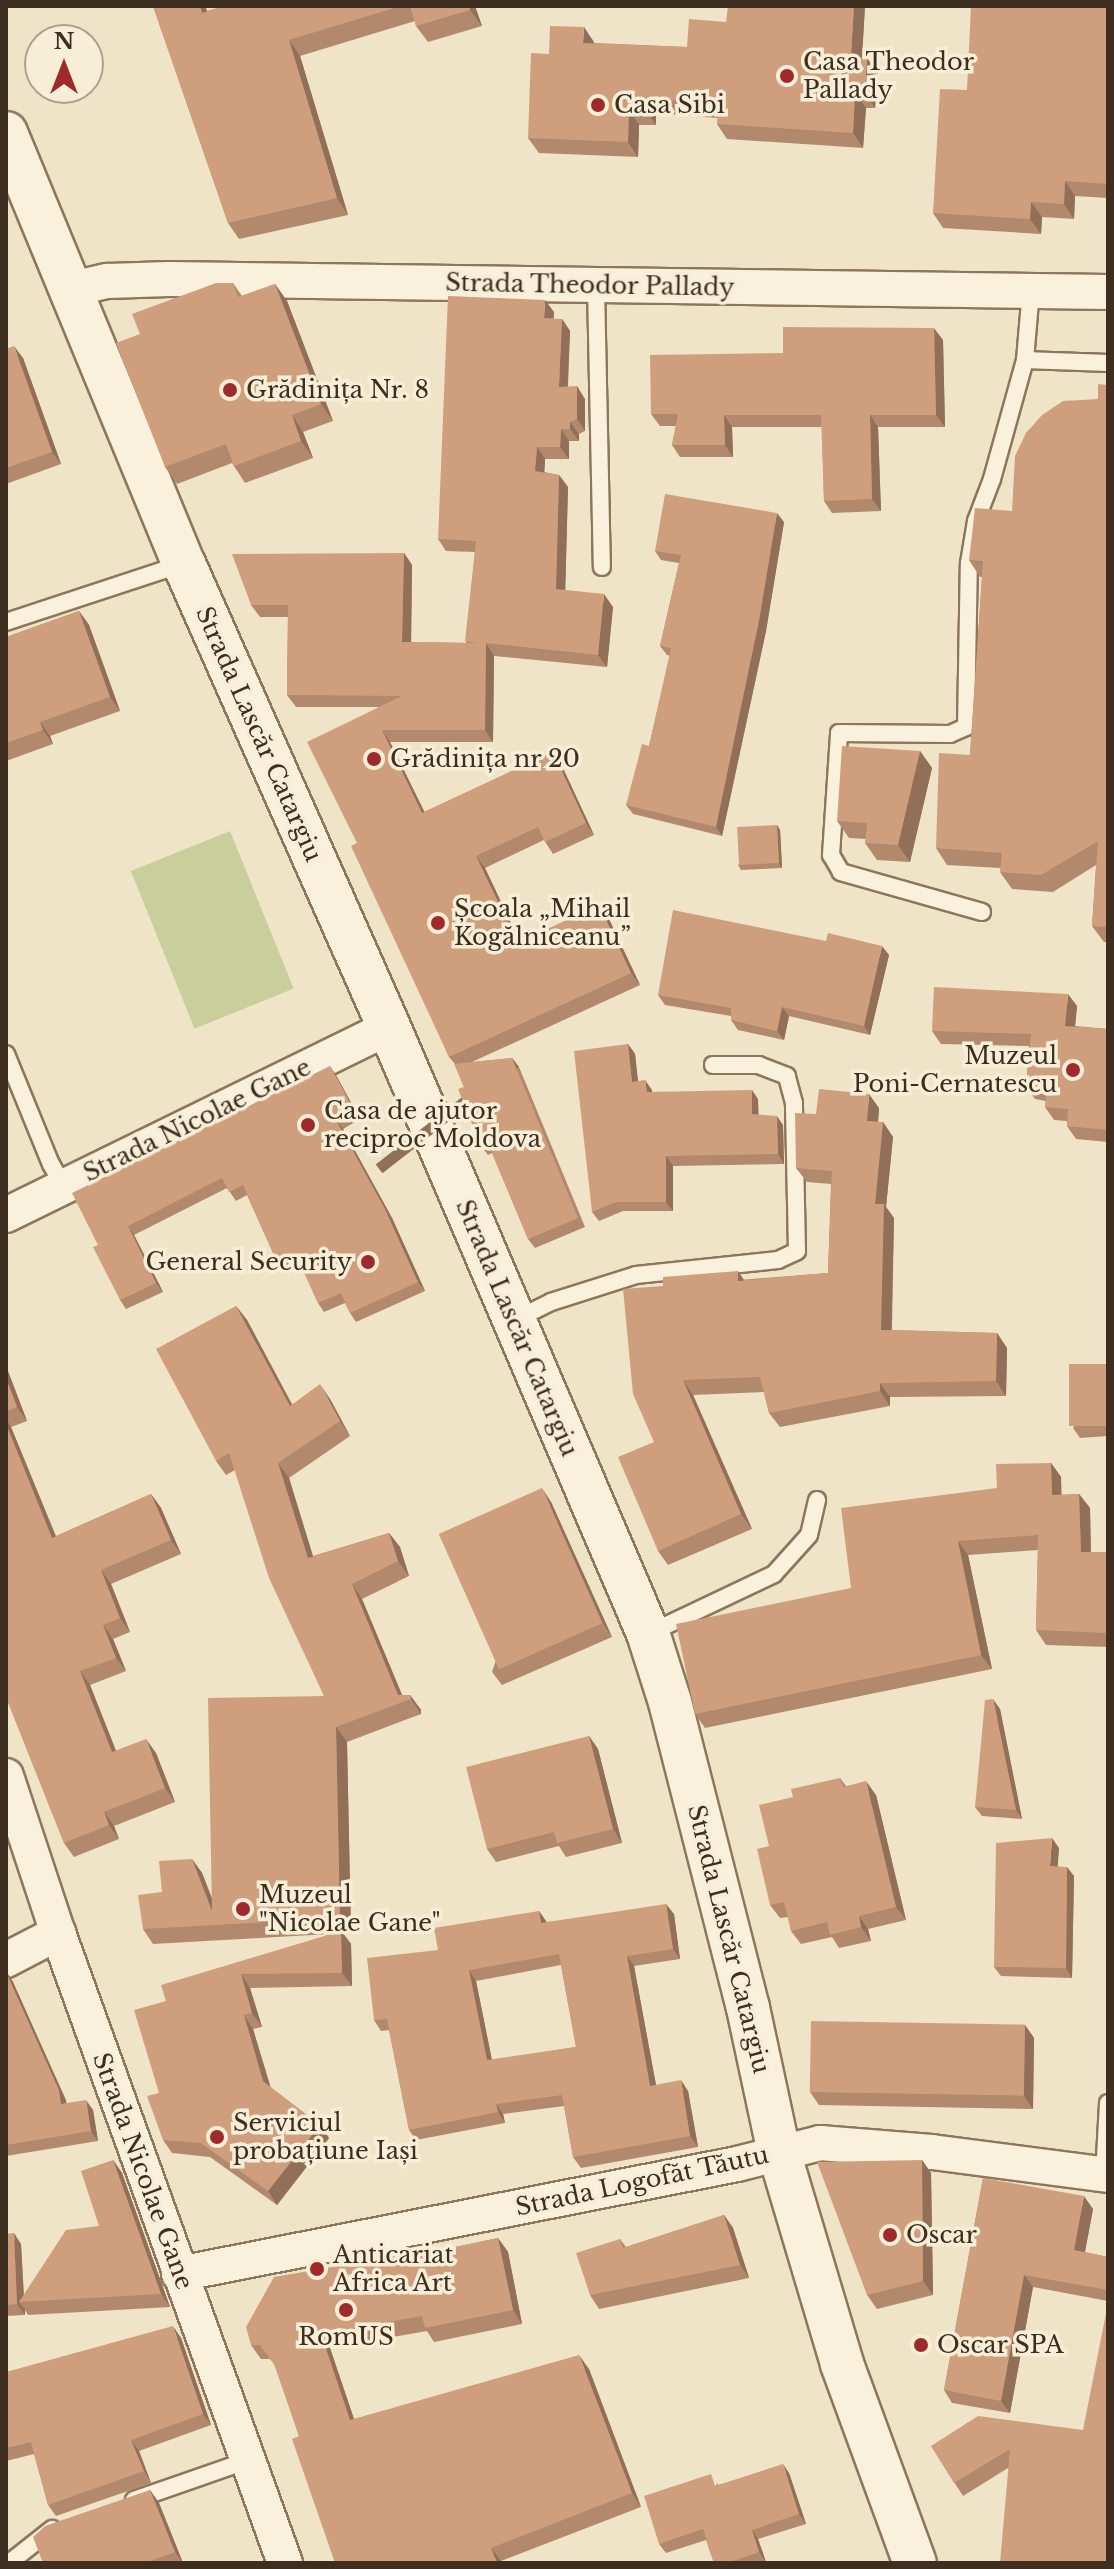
<!DOCTYPE html>
<meta charset="utf-8">
<style>
body{margin:0}
#map{position:relative;width:1114px;height:2569px;overflow:hidden;background:#f0e4c8;font-family:"Libre Baskerville",serif}
div>[style]{position:absolute}
[style*='--x']{left:calc(var(--x)*1px);top:calc(var(--y)*1px);width:calc(var(--w)*1px);rotate:calc(var(--a)*1deg)}
.green>*{inset:0;background:#c9cf9b;transform-origin:0 0}
.roads{filter:drop-shadow(2px 0 #8d765c) drop-shadow(-2px 0 #8d765c) drop-shadow(0 2px #8d765c) drop-shadow(0 -2px #8d765c)}
.service>*{height:16px;margin:-8px;padding:0 8px;transform-origin:8px;border-radius:8px;background:#faf1dc}
.minor>*{height:34px;margin:-17px;padding:0 17px;transform-origin:17px;border-radius:17px;background:#faf1dc}
.tertiary>*{height:42px;margin:-21px;padding:0 21px;transform-origin:21px;border-radius:21px;background:#faf1dc}
.wall>*{inset:0;background:#b2896c}
.shaded-wall>*{inset:0;background:#916f58;transform-origin:0 0}
.building>*{inset:0;background:#cf9f7d;transform-origin:0 0}
.dots>*{width:22px;height:22px;translate:-50% -50%;box-sizing:border-box;border:4px solid #f7eed8;border-radius:50%}
span{translate:-50% -50%;white-space:nowrap;text-align:center;line-height:1.15;-webkit-text-stroke:7px #f7eed8;paint-order:stroke}
.poi-label{font-size:24px;color:#3d2e20}
.left{translate:0 -50%;text-align:left}
.right{translate:-100% -50%;text-align:right}
.street-label{font-size:24px;color:#3d2e20}
.frame{position:absolute;inset:0;border:8px solid #3d2e20;pointer-events:none}
.north{position:absolute;left:24px;top:24px;width:80px;height:80px;box-sizing:border-box;background:#f7eed8;border:2px solid #ada18e;border-radius:50%;rotate:0deg;font-size:22px;font-weight:700;line-height:32px;text-align:center;color:#3d2e20}
.north::after{content:'';display:block;margin:auto;width:28px;height:36px;background:#9e2a2b;clip-path:polygon(50% 0,100% 100%,50% 72%,0 100%)}
</style>
<div id="map">
<div class="green">
<i style="left:230px;top:831px;width:170px;height:107px;rotate:68deg"></i>
</div>
<div class="roads">
<div class="service">
<i style="--x:596;--y:287;--w:280;--a:88.8"></i>
<i style="--x:1025;--y:360;--w:83;--a:2.1"></i>
<i style="--x:6;--y:622;--w:185;--a:-18.2"></i>
<i style="--x:982;--y:912;--w:147;--a:-164.2"></i>
<i style="--x:841;--y:872;--w:20;--a:-120"></i>
<i style="--x:831;--y:855;--w:122;--a:-86.2"></i>
<i style="--x:839;--y:733;--w:111;--a:0.5"></i>
<i style="--x:950;--y:734;--w:17;--a:-24"></i>
<i style="--x:966;--y:727;--w:164;--a:-89"></i>
<i style="--x:969;--y:563;--w:43;--a:-80.5"></i>
<i style="--x:976;--y:521;--w:45;--a:-69.1"></i>
<i style="--x:992;--y:479;--w:123;--a:-74.5"></i>
<i style="--x:1025;--y:360;--w:70;--a:-85.1"></i>
<i style="--x:6;--y:1054;--w:119;--a:67.8"></i>
<i style="--x:51;--y:1164;--w:26;--a:61"></i>
<i style="--x:515;--y:1320;--w:40;--a:-26.6"></i>
<i style="--x:551;--y:1302;--w:89;--a:-17.6"></i>
<i style="--x:636;--y:1275;--w:143;--a:-6"></i>
<i style="--x:778;--y:1260;--w:21;--a:-25"></i>
<i style="--x:797;--y:1251;--w:148;--a:-91.2"></i>
<i style="--x:794;--y:1103;--w:28;--a:-105"></i>
<i style="--x:787;--y:1076;--w:30;--a:-159"></i>
<i style="--x:759;--y:1065;--w:46;--a:180"></i>
<i style="--x:650;--y:1633;--w:137;--a:-25.4"></i>
<i style="--x:774;--y:1574;--w:52;--a:-48.1"></i>
<i style="--x:809;--y:1535;--w:36;--a:-77"></i>
<i style="--x:1104;--y:2175;--w:72;--a:-86.8"></i>
<i style="--x:134;--y:2500;--w:119;--a:-19.2"></i>
<i style="--x:9;--y:2563;--w:55;--a:-38.3"></i>
</div>
<div class="minor">
<i style="--x:72;--y:289;--w:37;--a:-13"></i>
<i style="--x:108;--y:281;--w:61;--a:-1.9"></i>
<i style="--x:169;--y:279;--w:939;--a:0.79"></i>
<i style="--x:6;--y:1215;--w:427;--a:-26.1"></i>
<i style="--x:6;--y:1776;--w:165;--a:71.7"></i>
<i style="--x:58;--y:1933;--w:670;--a:70.19"></i>
<i style="--x:6;--y:1960;--w:59;--a:-27.4"></i>
<i style="--x:179;--y:2274;--w:569;--a:-11.15"></i>
<i style="--x:737;--y:2164;--w:86;--a:-14.2"></i>
<i style="--x:820;--y:2143;--w:112;--a:4.6"></i>
<i style="--x:932;--y:2152;--w:177;--a:7.4"></i>
</div>
<div class="tertiary">
<i style="--x:6;--y:133;--w:466;--a:67.6"></i>
<i style="--x:184;--y:564;--w:506;--a:66.12"></i>
<i style="--x:389;--y:1027;--w:659;--a:66.86"></i>
<i style="--x:648;--y:1633;--w:72;--a:72.3"></i>
<i style="--x:670;--y:1702;--w:316;--a:75.7"></i>
<i style="--x:748;--y:2008;--w:147;--a:77.9"></i>
<i style="--x:779;--y:2152;--w:221;--a:73.4"></i>
<i style="--x:842;--y:2364;--w:212;--a:69.9"></i>
</div>
</div>
<div class="wall">
<i style="clip-path:polygon(153px 6px,205px 6px,207px 11px,224px 6px,475px 6px,482px 26px,428px 42px,416px 26px,415px 21px,300px 56px,348px 215px,239px 239px,228px 223px)"></i>
<i style="clip-path:polygon(865px 6px,862px 58px,867px 58px,878px 73px,875px 108px,866px 108px,863px 148px,727px 139px,717px 124px,718px 118px,656px 113px,656px 125px,639px 125px,638px 157px,539px 153px,528px 138px,549px 54px,594px 42px,594px 43px,687px 47px,726px 22px)"></i>
<i style="clip-path:polygon(1108px 6px,1108px 198px,1075px 196px,1074px 219px,1042px 217px,1041px 234px,943px 228px,933px 213px,967px 90px)"></i>
<i style="clip-path:polygon(233px 283px,242px 296px,275px 284px,287px 301px,333px 421px,303px 432px,313px 458px,245px 483px,232px 463px,177px 484px,165px 467px,140px 334px)"></i>
<i style="clip-path:polygon(554px 312px,553px 319px,562px 319px,570px 331px,568px 387px,585px 399px,585px 431px,579px 434px,579px 441px,569px 441px,569px 459px,545px 459px,544px 472px,559px 475px,568px 487px,565px 590px,613px 607px,607px 667px,494px 656px,493px 742px,390px 742px,424px 812px,553px 752px,561px 764px,594px 835px,553px 854px,544px 840px,485px 868px,520px 942px,599px 905px,608px 917px,640px 985px,472px 1062px,512px 1058px,519px 1067px,585px 1227px,535px 1248px,528px 1239px,492px 1153px,488px 1155px,481px 1146px,464px 1087px,455px 1064px,449px 1057px,357px 843px,378px 707px,296px 707px,287px 695px,288px 617px,260px 617px,251px 605px,404px 553px,412px 565px,411px 642px,466px 643px,475px 552px,446px 551px,438px 539px)"></i>
<i style="clip-path:polygon(943px 340px,945px 427px,878px 427px,881px 511px,832px 513px,824px 501px,822px 427px,732px 427px,733px 457px,680px 457px,672px 445px,676px 426px,660px 426px,651px 414px,783px 353px)"></i>
<i style="clip-path:polygon(6px 349px,23px 358px,61px 464px,6px 484px)"></i>
<i style="clip-path:polygon(1108px 385px,1108px 942px,1104px 942px,1092px 926px,1096px 865px,1053px 892px,1012px 889px,1000px 872px,1001px 868px,947px 865px,936px 848px,970px 755px,982px 577px,980px 577px,969px 560px,1012px 511px)"></i>
<i style="clip-path:polygon(784px 522px,766px 631px,722px 836px,633px 814px,626px 805px,649px 746px,670px 656px,667px 655px,660px 646px,679px 563px,661px 560px,655px 551px)"></i>
<i style="clip-path:polygon(79px 611px,89px 625px,120px 711px,50px 736px,53px 744px,6px 761px,6px 637px)"></i>
<i style="clip-path:polygon(920px 751px,932px 768px,910px 862px,877px 860px,865px 843px,866px 839px,849px 838px,837px 821px)"></i>
<i style="clip-path:polygon(777px 825px,780px 830px,782px 868px,741px 870px,738px 865px)"></i>
<i style="clip-path:polygon(889px 955px,870px 1035px,789px 1016px,784px 1040px,738px 1030px,731px 1020px,731px 1016px,665px 1005px,658px 995px)"></i>
<i style="clip-path:polygon(1077px 1006px,1075px 1026px,1108px 1029px,1108px 1142px,1076px 1139px,1067px 1126px,1067px 1121px,1054px 1120px,1045px 1107px,1046px 1101px,1035px 1099px,1026px 1087px,1029px 1046px,941px 1044px,932px 1031px)"></i>
<i style="clip-path:polygon(628px 1044px,635px 1054px,638px 1081px,652px 1090px,652px 1092px,758px 1099px,758px 1115px,783px 1125px,784px 1164px,673px 1166px,673px 1211px,623px 1211px,599px 1221px,592px 1212px)"></i>
<i style="clip-path:polygon(330px 1066px,360px 1119px,343px 1129px,392px 1218px,425px 1291px,356px 1322px,350px 1313px,345px 1303px,324px 1312px,318px 1303px,301px 1265px,284px 1273px,278px 1264px,247px 1195px,236px 1201px,227px 1188px,134px 1235px,163px 1292px,126px 1309px,120px 1300px,98px 1245px)"></i>
<i style="clip-path:polygon(879px 1108px,878px 1122px,883px 1122px,893px 1137px,886px 1207px,894px 1218px,892px 1330px,997px 1333px,1007px 1348px,1006px 1396px,890px 1397px,890px 1406px,780px 1427px,769px 1413px,764px 1392px,693px 1395px,752px 1529px,668px 1565px,658px 1551px,654px 1442px,663px 1286px,828px 1273px,831px 1184px,807px 1182px,796px 1168px,816px 1114px)"></i>
<i style="clip-path:polygon(236px 1306px,247px 1320px,292px 1404px,330px 1399px,350px 1436px,289px 1478px,313px 1556px,389px 1533px,400px 1547px,409px 1576px,362px 1599px,402px 1695px,410px 1695px,421px 1710px,421px 1714px,347px 1742px,351px 1933px,343px 1933px,351px 1944px,352px 1986px,250px 1988px,262px 2027px,253px 2029px,270px 2087px,320px 2125px,329px 2138px,277px 2205px,210px 2157px,172px 2153px,163px 2140px,159px 2093px,166px 2001px,330px 1934px,153px 1944px,143px 1929px,162px 1892px,192px 1859px,202px 1873px,212px 1898px,324px 1696px,235px 1470px,226px 1475px,216px 1461px)"></i>
<i style="clip-path:polygon(1108px 1364px,1108px 1436px,1080px 1438px,1073px 1428px)"></i>
<i style="clip-path:polygon(6px 1366px,27px 1421px,11px 1427px,56px 1536px,151px 1494px,161px 1508px,181px 1554px,111px 1584px,130px 1632px,113px 1639px,126px 1671px,90px 1685px,116px 1751px,156px 1753px,175px 1802px,114px 1826px,119px 1839px,74px 1857px,64px 1843px,6px 1697px)"></i>
<i style="clip-path:polygon(1051px 1463px,1061px 1477px,1061px 1495px,1079px 1494px,1090px 1508px,1091px 1552px,1108px 1552px,1108px 1647px,1046px 1645px,1036px 1630px,1038px 1550px,968px 1555px,992px 1669px,705px 1728px,695px 1714px,851px 1588px,997px 1488px)"></i>
<i style="clip-path:polygon(551px 1502px,612px 1637px,502px 1685px,492px 1672px)"></i>
<i style="clip-path:polygon(1000px 1709px,1022px 1819px,982px 1816px,975px 1807px)"></i>
<i style="clip-path:polygon(589px 1736px,598px 1749px,622px 1843px,566px 1857px,559px 1846px,496px 1862px,487px 1849px)"></i>
<i style="clip-path:polygon(840px 1778px,846px 1786px,876px 1795px,906px 1920px,868px 1929px,871px 1941px,839px 1948px,832px 1937px,801px 1944px,791px 1931px,788px 1917px,780px 1918px,770px 1905px,769px 1846px,793px 1797px)"></i>
<i style="clip-path:polygon(1059px 1848px,1057px 1866px,1074px 1876px,1072px 1978px,1001px 1976px,994px 1967px)"></i>
<i style="clip-path:polygon(evenodd,539px 1911px,546px 1922px,674px 1914px,680px 1959px,634px 1966px,656px 2085px,688px 2091px,698px 2147px,581px 2168px,573px 2157px,564px 2106px,503px 2114px,505px 2123px,416px 2140px,409px 2130px,389px 2030px,381px 2031px,374px 2020px,438px 1950px,539px 1911px,561px 1965px,576px 2047px,492px 2060px,476px 1981px,561px 1965px)"></i>
<i style="clip-path:polygon(6px 1972px,13px 1982px,66px 2104px,93px 2110px,98px 2141px,6px 2156px)"></i>
<i style="clip-path:polygon(1025px 2025px,1034px 2038px,1033px 2109px,819px 2105px,810px 2092px)"></i>
<i style="clip-path:polygon(113px 2160px,122px 2173px,170px 2307px,28px 2315px,25px 2310px,25px 2315px,6px 2316px,6px 2234px,21px 2244px,24px 2295px,99px 2226px)"></i>
<i style="clip-path:polygon(922px 2160px,931px 2173px,933px 2295px,877px 2309px,867px 2295px)"></i>
<i style="clip-path:polygon(983px 2178px,1093px 2209px,1085px 2252px,1108px 2257px,1108px 2301px,1033px 2287px,1010px 2413px,952px 2403px,944px 2390px)"></i>
<i style="clip-path:polygon(724px 2215px,733px 2228px,749px 2278px,599px 2309px,590px 2295px,620px 2239px,626px 2247px)"></i>
<i style="clip-path:polygon(498px 2238px,508px 2252px,522px 2324px,434px 2342px,427px 2331px,330px 2348px,354px 2419px,589px 2369px,641px 2507px,501px 2561px,299px 2436px,275px 2365px,270px 2359px,261px 2359px,251px 2345px,404px 2258px)"></i>
<i style="clip-path:polygon(181px 2338px,211px 2425px,139px 2451px,151px 2483px,56px 2516px,48px 2505px,34px 2454px,6px 2461px,6px 2372px)"></i>
<i style="clip-path:polygon(1083px 2430px,1108px 2563px,1008px 2468px,963px 2496px,931px 2446px)"></i>
<i style="clip-path:polygon(789px 2473px,806px 2524px,758px 2539px,766px 2562px,762px 2563px,714px 2563px,706px 2540px,666px 2553px,659px 2544px,718px 2483px,718px 2485px)"></i>
<i style="clip-path:polygon(150px 2490px,159px 2503px,183px 2563px,43px 2563px)"></i>
</div>
<div class="shaded-wall">
<i style="clip-path:polygon(200px 6px,205px 6px,214px 29px,202px 13px)"></i>
<i style="clip-path:polygon(469px 6px,475px 6px,482px 26px,470px 10px)"></i>
<i style="clip-path:polygon(854px 6px,865px 6px,861px 72px,851px 57px)"></i>
<i style="clip-path:polygon(584px 27px,594px 42px,594px 58px,583px 43px)"></i>
<i style="clip-path:polygon(289px 40px,300px 56px,348px 215px,337px 198px)"></i>
<i style="clip-path:polygon(867px 58px,878px 73px,875px 108px,865px 94px)"></i>
<i style="clip-path:polygon(855px 93px,866px 108px,863px 148px,853px 133px)"></i>
<i style="clip-path:polygon(646px 98px,656px 113px,656px 125px,646px 111px)"></i>
<i style="clip-path:polygon(629px 110px,639px 125px,638px 157px,628px 142px)"></i>
<i style="clip-path:polygon(1065px 181px,1075px 196px,1074px 219px,1064px 204px)"></i>
<i style="clip-path:polygon(1031px 202px,1042px 217px,1041px 234px,1030px 219px)"></i>
<i style="clip-path:polygon(275px 284px,287px 301px,333px 421px,321px 404px)"></i>
<i style="clip-path:polygon(545px 300px,554px 312px,553px 330px,544px 318px)"></i>
<i style="clip-path:polygon(562px 319px,570px 331px,567px 399px,559px 387px)"></i>
<i style="clip-path:polygon(934px 328px,943px 340px,945px 427px,936px 415px)"></i>
<i style="clip-path:polygon(14px 346px,23px 358px,61px 464px,52px 452px)"></i>
<i style="clip-path:polygon(577px 386px,585px 399px,585px 431px,577px 419px)"></i>
<i style="clip-path:polygon(292px 415px,303px 432px,313px 458px,301px 441px)"></i>
<i style="clip-path:polygon(724px 415px,732px 427px,733px 457px,725px 445px)"></i>
<i style="clip-path:polygon(870px 415px,878px 427px,881px 511px,872px 499px)"></i>
<i style="clip-path:polygon(570px 422px,579px 434px,579px 441px,570px 429px)"></i>
<i style="clip-path:polygon(561px 429px,569px 441px,569px 459px,560px 447px)"></i>
<i style="clip-path:polygon(537px 447px,545px 459px,544px 483px,535px 471px)"></i>
<i style="clip-path:polygon(559px 475px,568px 487px,565px 602px,556px 589px)"></i>
<i style="clip-path:polygon(777px 513px,784px 522px,766px 631px,722px 836px,716px 827px)"></i>
<i style="clip-path:polygon(404px 553px,412px 565px,411px 654px,402px 642px)"></i>
<i style="clip-path:polygon(604px 594px,613px 607px,607px 667px,598px 655px)"></i>
<i style="clip-path:polygon(79px 611px,89px 625px,120px 711px,110px 697px)"></i>
<i style="clip-path:polygon(486px 643px,494px 656px,493px 742px,485px 730px)"></i>
<i style="clip-path:polygon(40px 722px,50px 736px,53px 744px,43px 730px)"></i>
<i style="clip-path:polygon(382px 730px,390px 742px,431px 825px,422px 813px)"></i>
<i style="clip-path:polygon(920px 751px,932px 768px,910px 862px,898px 845px)"></i>
<i style="clip-path:polygon(553px 752px,561px 764px,594px 835px,586px 823px)"></i>
<i style="clip-path:polygon(777px 825px,780px 830px,782px 868px,779px 863px)"></i>
<i style="clip-path:polygon(476px 856px,485px 868px,526px 955px,518px 943px)"></i>
<i style="clip-path:polygon(599px 905px,608px 917px,640px 985px,631px 973px)"></i>
<i style="clip-path:polygon(882px 946px,889px 955px,870px 1035px,864px 1026px)"></i>
<i style="clip-path:polygon(1068px 994px,1077px 1006px,1074px 1038px,1065px 1026px)"></i>
<i style="clip-path:polygon(782px 1007px,789px 1016px,784px 1040px,777px 1031px)"></i>
<i style="clip-path:polygon(628px 1044px,635px 1054px,639px 1091px,632px 1082px)"></i>
<i style="left:512px;top:1058px;width:11px;height:173px;rotate:52deg"></i>
<i style="clip-path:polygon(330px 1066px,336px 1075px,360px 1119px,354px 1110px)"></i>
<i style="clip-path:polygon(645px 1080px,652px 1090px,653px 1101px,647px 1092px)"></i>
<i style="clip-path:polygon(752px 1090px,758px 1099px,759px 1124px,752px 1114px)"></i>
<i style="clip-path:polygon(869px 1094px,879px 1108px,877px 1136px,867px 1121px)"></i>
<i style="clip-path:polygon(777px 1116px,783px 1125px,784px 1164px,778px 1154px)"></i>
<i style="clip-path:polygon(336px 1120px,343px 1129px,392px 1218px,425px 1291px,418px 1282px)"></i>
<i style="clip-path:polygon(883px 1122px,893px 1137px,886px 1207px,894px 1218px,891px 1344px,881px 1330px,875px 1204px)"></i>
<i style="clip-path:polygon(666px 1156px,673px 1166px,673px 1211px,666px 1202px)"></i>
<i style="clip-path:polygon(128px 1226px,134px 1235px,163px 1292px,156px 1283px)"></i>
<i style="clip-path:polygon(738px 1271px,748px 1286px,738px 1281px)"></i>
<i style="clip-path:polygon(236px 1306px,247px 1320px,300px 1420px,290px 1406px)"></i>
<i style="clip-path:polygon(997px 1333px,1007px 1348px,1006px 1396px,996px 1381px)"></i>
<i style="clip-path:polygon(6px 1366px,27px 1421px,17px 1407px,6px 1378px)"></i>
<i style="clip-path:polygon(683px 1380px,693px 1395px,752px 1529px,741px 1514px)"></i>
<i style="clip-path:polygon(880px 1383px,890px 1397px,890px 1406px,880px 1391px)"></i>
<i style="clip-path:polygon(320px 1384px,330px 1399px,350px 1436px,340px 1421px)"></i>
<i style="clip-path:polygon(6px 1419px,11px 1427px,62px 1552px,52px 1538px,6px 1424px)"></i>
<i style="clip-path:polygon(278px 1463px,289px 1478px,318px 1573px,308px 1558px)"></i>
<i style="clip-path:polygon(1051px 1463px,1061px 1477px,1062px 1509px,1052px 1495px)"></i>
<i style="clip-path:polygon(542px 1488px,551px 1502px,612px 1637px,603px 1623px)"></i>
<i style="clip-path:polygon(151px 1494px,161px 1508px,181px 1554px,171px 1540px)"></i>
<i style="clip-path:polygon(1079px 1494px,1090px 1508px,1091px 1566px,1081px 1552px)"></i>
<i style="clip-path:polygon(389px 1533px,400px 1547px,409px 1576px,398px 1561px)"></i>
<i style="clip-path:polygon(958px 1541px,968px 1555px,992px 1669px,981px 1655px)"></i>
<i style="clip-path:polygon(101px 1570px,111px 1584px,130px 1632px,120px 1618px)"></i>
<i style="clip-path:polygon(352px 1584px,362px 1599px,405px 1702px,398px 1695px)"></i>
<i style="clip-path:polygon(103px 1625px,113px 1639px,126px 1671px,116px 1658px)"></i>
<i style="clip-path:polygon(80px 1671px,90px 1685px,122px 1766px,112px 1752px)"></i>
<i style="clip-path:polygon(410px 1695px,421px 1710px,421px 1714px,411px 1699px)"></i>
<i style="clip-path:polygon(993px 1699px,1000px 1709px,1022px 1819px,1016px 1810px)"></i>
<i style="clip-path:polygon(336px 1727px,347px 1742px,351px 1933px,340px 1918px)"></i>
<i style="clip-path:polygon(589px 1736px,598px 1749px,622px 1843px,613px 1829px)"></i>
<i style="clip-path:polygon(146px 1739px,156px 1753px,175px 1802px,165px 1788px)"></i>
<i style="clip-path:polygon(866px 1781px,876px 1795px,906px 1920px,896px 1907px)"></i>
<i style="clip-path:polygon(104px 1812px,114px 1826px,119px 1839px,109px 1825px)"></i>
<i style="clip-path:polygon(1052px 1838px,1059px 1848px,1057px 1876px,1050px 1866px)"></i>
<i style="clip-path:polygon(192px 1859px,202px 1873px,222px 1925px,212px 1911px)"></i>
<i style="clip-path:polygon(1067px 1867px,1074px 1876px,1072px 1978px,1066px 1968px)"></i>
<i style="clip-path:polygon(666px 1904px,674px 1914px,680px 1959px,673px 1949px)"></i>
<i style="clip-path:polygon(539px 1911px,546px 1921px,548px 1933px,541px 1923px)"></i>
<i style="clip-path:polygon(859px 1916px,868px 1929px,871px 1941px,861px 1927px)"></i>
<i style="clip-path:polygon(341px 1931px,351px 1944px,352px 1986px,342px 1973px)"></i>
<i style="clip-path:polygon(627px 1956px,634px 1966px,658px 2096px,650px 2086px)"></i>
<i style="clip-path:polygon(469px 1970px,476px 1981px,494px 2071px,487px 2060px)"></i>
<i style="clip-path:polygon(6px 1971px,13px 1982px,66px 2100px,68px 2115px,61px 2104px)"></i>
<i style="clip-path:polygon(241px 1974px,250px 1988px,262px 2027px,252px 2013px)"></i>
<i style="clip-path:polygon(244px 2015px,253px 2029px,273px 2095px,263px 2081px)"></i>
<i style="clip-path:polygon(1025px 2025px,1034px 2038px,1033px 2109px,1024px 2096px)"></i>
<i style="clip-path:polygon(681px 2080px,688px 2091px,698px 2147px,690px 2136px)"></i>
<i style="clip-path:polygon(86px 2100px,93px 2110px,98px 2141px,91px 2131px)"></i>
<i style="clip-path:polygon(496px 2104px,503px 2114px,505px 2123px,498px 2112px)"></i>
<i style="clip-path:polygon(320px 2125px,329px 2138px,277px 2205px,268px 2191px)"></i>
<i style="clip-path:polygon(113px 2160px,122px 2173px,170px 2307px,161px 2294px)"></i>
<i style="clip-path:polygon(922px 2160px,931px 2173px,933px 2295px,923px 2281px)"></i>
<i style="clip-path:polygon(1084px 2196px,1093px 2209px,1083px 2262px,1074px 2250px)"></i>
<i style="clip-path:polygon(724px 2215px,733px 2228px,749px 2278px,740px 2265px)"></i>
<i style="clip-path:polygon(14px 2233px,21px 2244px,24px 2302px,19px 2302px,25px 2310px,25px 2315px,17px 2304px)"></i>
<i style="clip-path:polygon(498px 2238px,508px 2252px,522px 2324px,513px 2310px)"></i>
<i style="clip-path:polygon(1024px 2275px,1033px 2287px,1010px 2413px,1001px 2401px)"></i>
<i style="clip-path:polygon(173px 2326px,181px 2338px,211px 2425px,203px 2414px)"></i>
<i style="clip-path:polygon(321px 2334px,330px 2348px,359px 2434px,350px 2420px)"></i>
<i style="clip-path:polygon(579px 2355px,589px 2369px,641px 2507px,632px 2493px)"></i>
<i style="clip-path:polygon(131px 2440px,139px 2451px,151px 2483px,144px 2471px)"></i>
<i style="clip-path:polygon(783px 2464px,789px 2473px,806px 2524px,799px 2514px)"></i>
<i style="clip-path:polygon(150px 2490px,159px 2503px,183px 2563px,175px 2552px)"></i>
<i style="clip-path:polygon(752px 2530px,758px 2539px,766px 2562px,759px 2552px)"></i>
<i style="clip-path:polygon(491px 2548px,501px 2561px,501px 2563px,497px 2563px)"></i>
</div>
<div class="building">
<i style="clip-path:polygon(153px 6px,200px 6px,202px 13px,224px 6px,401px 6px,289px 40px,337px 198px,228px 223px)"></i>
<i style="clip-path:polygon(410px 6px,469px 6px,470px 10px,416px 26px)"></i>
<i style="clip-path:polygon(728px 6px,854px 6px,851px 57px,867px 58px,865px 94px,855px 93px,853px 133px,717px 124px,719px 104px,646px 98px,646px 111px,629px 110px,628px 142px,528px 138px,531px 53px,549px 54px,550px 26px,584px 27px,583px 43px,687px 47px,689px 19px,726px 22px)"></i>
<i style="clip-path:polygon(971px 6px,1108px 6px,1108px 184px,1065px 181px,1064px 204px,1031px 202px,1030px 219px,933px 213px,940px 89px,967px 90px)"></i>
<i style="clip-path:polygon(216px 283px,233px 283px,238px 297px,275px 284px,321px 404px,292px 415px,301px 441px,234px 466px,226px 444px,165px 467px,116px 343px,140px 334px,132px 314px)"></i>
<i style="clip-path:polygon(448px 296px,545px 300px,544px 318px,562px 319px,559px 387px,577px 386px,577px 419px,570px 422px,570px 429px,561px 429px,560px 447px,537px 447px,535px 471px,559px 475px,556px 589px,604px 594px,598px 655px,486px 643px,485px 730px,382px 730px,422px 813px,553px 752px,586px 823px,545px 842px,538px 827px,476px 856px,518px 943px,599px 905px,631px 973px,449px 1057px,351px 846px,357px 843px,307px 742px,402px 696px,287px 695px,288px 605px,251px 605px,232px 554px,404px 553px,402px 642px,478px 643px,465px 641px,476px 541px,438px 539px)"></i>
<i style="clip-path:polygon(783px 327px,934px 328px,936px 415px,870px 415px,872px 499px,824px 501px,821px 415px,724px 415px,725px 445px,672px 445px,678px 414px,651px 414px,650px 355px,783px 353px)"></i>
<i style="clip-path:polygon(14px 346px,52px 452px,6px 468px,6px 349px)"></i>
<i style="clip-path:polygon(1098px 384px,1108px 385px,1108px 927px,1092px 926px,1098px 841px,1041px 875px,1000px 872px,1002px 853px,936px 848px,939px 753px,970px 755px,983px 561px,969px 560px,975px 508px,1012px 511px,1015px 456px,1026px 433px,1042px 415px,1063px 401px,1098px 399px)"></i>
<i style="clip-path:polygon(665px 494px,777px 513px,759px 621px,716px 827px,626px 805px,642px 744px,649px 746px,671px 648px,660px 646px,681px 555px,655px 551px)"></i>
<i style="clip-path:polygon(79px 611px,110px 697px,40px 722px,43px 730px,6px 743px,6px 637px)"></i>
<i style="clip-path:polygon(842px 746px,920px 751px,898px 845px,865px 843px,867px 823px,837px 821px)"></i>
<i style="left:777px;top:825px;width:38px;height:40px;rotate:87deg"></i>
<i style="clip-path:polygon(673px 910px,826px 941px,828px 933px,882px 946px,864px 1026px,782px 1007px,777px 1031px,731px 1020px,731px 1008px,658px 995px)"></i>
<i style="clip-path:polygon(934px 987px,1068px 994px,1065px 1026px,1108px 1029px,1108px 1130px,1067px 1126px,1068px 1109px,1045px 1107px,1047px 1089px,1026px 1087px,1031px 1034px,932px 1031px)"></i>
<i style="clip-path:polygon(628px 1044px,632px 1082px,645px 1080px,647px 1092px,752px 1090px,752px 1114px,777px 1116px,778px 1154px,666px 1156px,666px 1202px,616px 1202px,592px 1212px,574px 1051px)"></i>
<i style="clip-path:polygon(512px 1058px,578px 1218px,528px 1239px,488px 1143px,481px 1146px,458px 1089px,464px 1087px,454px 1064px)"></i>
<i style="clip-path:polygon(330px 1066px,354px 1110px,336px 1120px,385px 1209px,418px 1282px,350px 1313px,341px 1293px,318px 1303px,296px 1255px,278px 1264px,243px 1185px,229px 1192px,222px 1178px,128px 1226px,156px 1283px,120px 1300px,93px 1247px,98px 1245px,72px 1193px)"></i>
<i style="clip-path:polygon(819px 1089px,869px 1094px,867px 1121px,883px 1122px,875px 1204px,884px 1204px,881px 1330px,997px 1333px,996px 1381px,880px 1383px,880px 1391px,769px 1413px,760px 1377px,683px 1380px,741px 1514px,658px 1551px,618px 1457px,654px 1442px,633px 1394px,623px 1289px,663px 1286px,663px 1277px,738px 1271px,738px 1281px,828px 1273px,832px 1171px,796px 1168px,795px 1113px,816px 1114px)"></i>
<i style="clip-path:polygon(236px 1306px,290px 1406px,320px 1384px,340px 1421px,278px 1463px,308px 1558px,389px 1533px,398px 1561px,352px 1584px,398px 1695px,410px 1695px,411px 1699px,336px 1727px,340px 1918px,143px 1929px,138px 1895px,162px 1892px,159px 1861px,192px 1859px,212px 1911px,208px 1698px,324px 1696px,269px 1578px,229px 1453px,216px 1461px,156px 1349px)"></i>
<i style="left:1108px;top:1364px;width:62px;height:39px;rotate:90deg"></i>
<i style="clip-path:polygon(6px 1378px,17px 1407px,6px 1411px)"></i>
<i style="clip-path:polygon(6px 1424px,52px 1538px,151px 1494px,171px 1540px,101px 1570px,120px 1618px,103px 1625px,116px 1658px,80px 1671px,112px 1752px,146px 1739px,165px 1788px,104px 1812px,109px 1825px,64px 1843px,6px 1697px)"></i>
<i style="clip-path:polygon(1051px 1463px,1052px 1495px,1079px 1494px,1081px 1552px,1108px 1552px,1108px 1633px,1036px 1630px,1038px 1535px,958px 1541px,981px 1655px,695px 1714px,676px 1624px,851px 1588px,841px 1508px,997px 1488px,996px 1464px)"></i>
<i style="left:542px;top:1488px;width:148px;height:113px;rotate:66deg"></i>
<i style="clip-path:polygon(993px 1699px,1016px 1810px,975px 1807px,985px 1700px)"></i>
<i style="clip-path:polygon(589px 1736px,613px 1829px,557px 1843px,554px 1832px,487px 1849px,466px 1767px)"></i>
<i style="clip-path:polygon(840px 1778px,843px 1787px,866px 1781px,896px 1907px,859px 1916px,861px 1927px,830px 1935px,827px 1922px,791px 1931px,784px 1902px,770px 1905px,757px 1849px,769px 1846px,759px 1805px,793px 1797px,791px 1789px)"></i>
<i style="clip-path:polygon(1052px 1838px,1050px 1866px,1067px 1867px,1066px 1968px,994px 1967px,996px 1843px)"></i>
<i style="clip-path:polygon(evenodd,666px 1904px,673px 1949px,627px 1956px,650px 2086px,681px 2080px,690px 2136px,573px 2157px,562px 2095px,496px 2104px,498px 2112px,409px 2130px,387px 2019px,374px 2020px,367px 1958px,438px 1950px,434px 1928px,539px 1911px,541px 1923px,666px 1904px,559px 1954px,576px 2047px,487px 2060px,469px 1970px,559px 1954px)"></i>
<i style="clip-path:polygon(341px 1931px,342px 1973px,241px 1974px,252px 2013px,244px 2015px,263px 2081px,320px 2125px,268px 2191px,201px 2143px,163px 2140px,147px 2096px,159px 2093px,134px 2010px,166px 2001px,161px 1985px)"></i>
<i style="clip-path:polygon(6px 1972px,59px 2090px,61px 2104px,86px 2100px,91px 2131px,6px 2145px)"></i>
<i style="left:811px;top:2021px;width:214px;height:71px;rotate:1deg"></i>
<i style="clip-path:polygon(113px 2160px,161px 2294px,19px 2302px,66px 2230px,99px 2226px,81px 2171px)"></i>
<i style="clip-path:polygon(922px 2160px,923px 2281px,867px 2295px,817px 2162px)"></i>
<i style="clip-path:polygon(983px 2178px,1084px 2196px,1074px 2250px,1108px 2257px,1108px 2290px,1024px 2275px,1001px 2401px,944px 2390px)"></i>
<i style="clip-path:polygon(724px 2215px,740px 2265px,590px 2295px,576px 2253px,620px 2239px,623px 2248px)"></i>
<i style="clip-path:polygon(14px 2233px,17px 2304px,6px 2305px,6px 2234px)"></i>
<i style="clip-path:polygon(498px 2238px,513px 2310px,425px 2328px,422px 2316px,321px 2334px,350px 2420px,579px 2355px,632px 2493px,491px 2548px,497px 2563px,335px 2563px,292px 2439px,299px 2436px,274px 2364px,260px 2345px,251px 2345px,246px 2327px,274px 2277px,402px 2255px,403px 2258px)"></i>
<i style="clip-path:polygon(1108px 2303px,1108px 2563px,1000px 2563px,1010px 2449px,954px 2483px,931px 2446px,978px 2416px,1083px 2430px)"></i>
<i style="clip-path:polygon(173px 2326px,203px 2414px,131px 2440px,144px 2471px,48px 2505px,31px 2442px,6px 2448px,6px 2372px)"></i>
<i style="clip-path:polygon(783px 2464px,799px 2514px,752px 2530px,759px 2552px,727px 2563px,714px 2563px,703px 2529px,659px 2544px,644px 2496px,711px 2474px,715px 2486px)"></i>
<i style="clip-path:polygon(150px 2490px,175px 2552px,146px 2563px,43px 2563px,33px 2537px,45px 2526px)"></i>
</div>
<div class="dots">
<i style="left:787px;top:76px;background:#9e2a2b"></i>
<i style="left:598px;top:105px;background:#9e2a2b"></i>
<i style="left:230px;top:390px;background:#9e2a2b"></i>
<i style="left:374px;top:759px;background:#9e2a2b"></i>
<i style="left:438px;top:923px;background:#9e2a2b"></i>
<i style="left:1073px;top:1070px;background:#9e2a2b"></i>
<i style="left:308px;top:1125px;background:#9e2a2b"></i>
<i style="left:368px;top:1262px;background:#9e2a2b"></i>
<i style="left:243px;top:1909px;background:#9e2a2b"></i>
<i style="left:217px;top:2137px;background:#9e2a2b"></i>
<i style="left:890px;top:2235px;background:#9e2a2b"></i>
<i style="left:317px;top:2269px;background:#9e2a2b"></i>
<i style="left:346px;top:2310px;background:#9e2a2b"></i>
<i style="left:921px;top:2345px;background:#9e2a2b"></i>
</div>
<div class="poi-label">
<span class="left" style="left:803px;top:76px">Casa Theodor<br>Pallady</span>
<span class="left" style="left:614px;top:105px">Casa Sibi</span>
<span class="left" style="left:246px;top:390px">Grădinița Nr. 8</span>
<span class="left" style="left:390px;top:759px">Grădinița nr 20</span>
<span class="left" style="left:454px;top:923px">Școala „Mihail<br>Kogălniceanu”</span>
<span class="right" style="left:1057px;top:1070px">Muzeul<br>Poni-Cernatescu</span>
<span class="left" style="left:324px;top:1125px">Casa de ajutor<br>reciproc Moldova</span>
<span class="right" style="left:352px;top:1262px">General Security</span>
<span class="left" style="left:259px;top:1909px">Muzeul<br>"Nicolae Gane"</span>
<span class="left" style="left:233px;top:2137px">Serviciul<br>probațiune Iași</span>
<span class="left" style="left:906px;top:2235px">Oscar</span>
<span class="left" style="left:333px;top:2269px">Anticariat<br>Africa Art</span>
<span style="left:346px;top:2337px">RomUS</span>
<span class="left" style="left:937px;top:2345px">Oscar SPA</span>
</div>
<div class="street-label">
<span style="left:590px;top:285px;rotate:1deg">Strada Theodor Pallady</span>
<span style="left:259px;top:734px;rotate:66deg">Strada Lascăr Catargiu</span>
<span style="left:197px;top:1120px;rotate:-26deg">Strada Nicolae Gane</span>
<span style="left:517px;top:1328px;rotate:67deg">Strada Lascăr Catargiu</span>
<span style="left:729px;top:1939px;rotate:76deg">Strada Lascăr Catargiu</span>
<span style="left:143px;top:2171px;rotate:70deg">Strada Nicolae Gane</span>
<span style="left:642px;top:2181px;rotate:-12deg">Strada Logofăt Tăutu</span>
</div>
<div class="frame"></div>
<div class="north">N</div>
</div>
